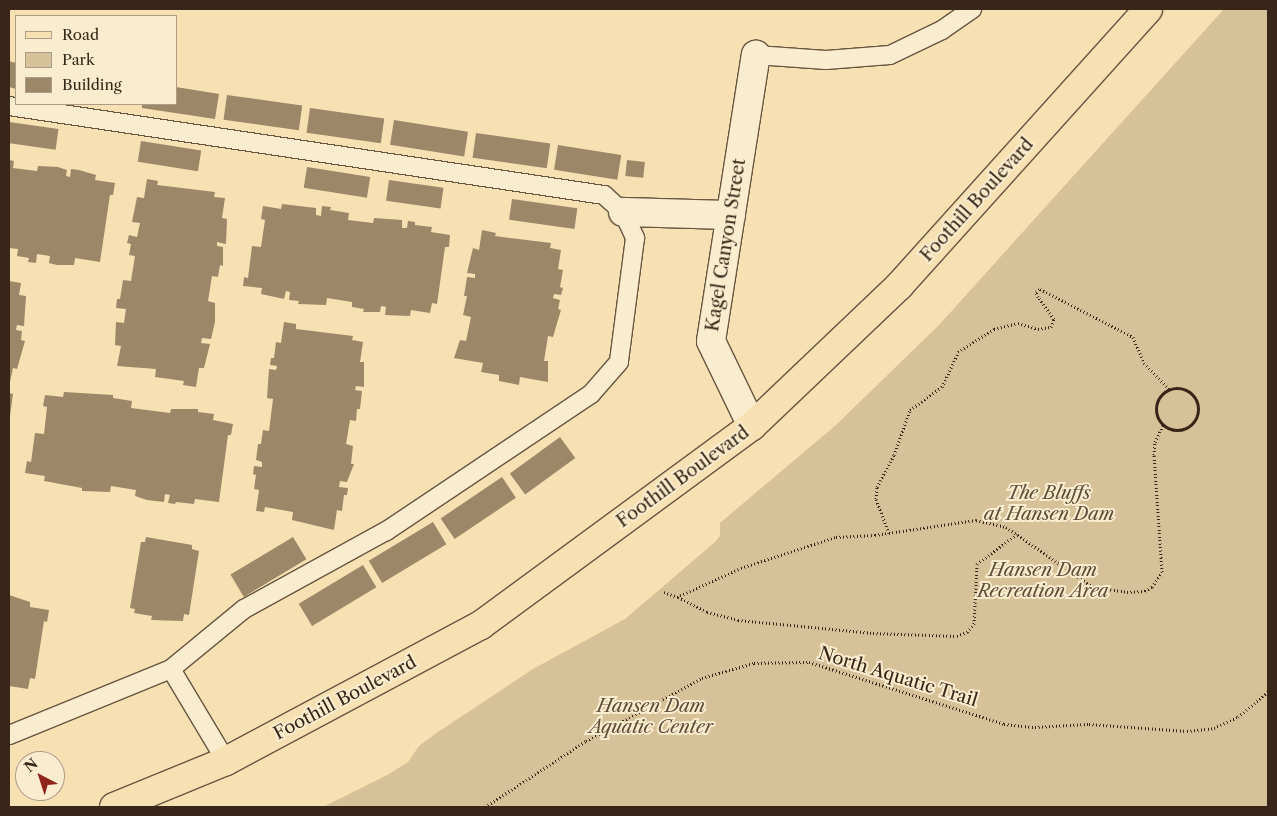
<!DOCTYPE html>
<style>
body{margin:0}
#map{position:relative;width:1277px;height:816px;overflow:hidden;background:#f7e1b3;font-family:"Libre Caslon Text",serif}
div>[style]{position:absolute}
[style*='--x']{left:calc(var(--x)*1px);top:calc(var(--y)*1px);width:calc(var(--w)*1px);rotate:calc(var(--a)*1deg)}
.green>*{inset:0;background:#d7c199}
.building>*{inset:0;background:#9c8769;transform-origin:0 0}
.path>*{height:3px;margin-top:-1.5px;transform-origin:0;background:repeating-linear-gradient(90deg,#392619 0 1px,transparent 0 3.5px)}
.path>.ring{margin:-1.5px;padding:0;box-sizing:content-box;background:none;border:3px solid #392619;border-radius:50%}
.roads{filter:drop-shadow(1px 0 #685540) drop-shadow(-1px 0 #685540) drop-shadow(0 1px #685540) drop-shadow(0 -1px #685540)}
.lane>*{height:18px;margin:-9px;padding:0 9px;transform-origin:9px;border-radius:9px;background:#faecce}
.street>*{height:28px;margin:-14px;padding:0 14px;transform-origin:14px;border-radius:14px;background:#faecce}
.primary>*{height:28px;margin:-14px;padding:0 14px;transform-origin:14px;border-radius:14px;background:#f7e1b3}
span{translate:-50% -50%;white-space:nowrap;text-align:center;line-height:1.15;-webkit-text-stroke:4px #faecce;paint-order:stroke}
.street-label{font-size:18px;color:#392619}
.park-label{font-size:18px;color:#604d39;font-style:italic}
.frame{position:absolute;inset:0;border:10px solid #392619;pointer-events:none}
.legend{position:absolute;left:15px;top:15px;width:162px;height:90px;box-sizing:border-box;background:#faecce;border:1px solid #ad9d86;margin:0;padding:6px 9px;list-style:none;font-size:15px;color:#392619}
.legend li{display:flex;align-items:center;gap:10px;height:25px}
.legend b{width:25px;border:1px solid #ad9d86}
.north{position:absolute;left:15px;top:751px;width:50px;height:50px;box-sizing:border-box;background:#faecce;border:1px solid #ad9d86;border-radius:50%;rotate:320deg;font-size:14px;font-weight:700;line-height:20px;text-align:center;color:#392619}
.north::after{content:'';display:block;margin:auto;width:18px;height:22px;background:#8f2418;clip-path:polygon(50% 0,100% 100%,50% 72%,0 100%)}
</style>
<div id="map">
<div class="green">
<i style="clip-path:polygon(1224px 9px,1268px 9px,1268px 807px,323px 807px,389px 774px,408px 762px,419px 746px,435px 734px,533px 669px,625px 619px,715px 542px,720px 536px,720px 523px,836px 425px,939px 325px)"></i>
</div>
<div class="building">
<i style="clip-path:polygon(9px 61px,16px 63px,16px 89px,9px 87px)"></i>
<i style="clip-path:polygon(176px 87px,219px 94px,215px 119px,142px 108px,142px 104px,176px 104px)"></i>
<i style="left:227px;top:95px;width:76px;height:25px;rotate:8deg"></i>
<i style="left:310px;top:108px;width:75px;height:25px;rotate:8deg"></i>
<i style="left:394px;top:120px;width:75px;height:25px;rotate:9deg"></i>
<i style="left:9px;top:122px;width:50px;height:21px;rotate:8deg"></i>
<i style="left:476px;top:133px;width:75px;height:25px;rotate:8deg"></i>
<i style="left:141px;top:141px;width:61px;height:21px;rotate:9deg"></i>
<i style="left:558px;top:145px;width:64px;height:25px;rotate:9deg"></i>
<i style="clip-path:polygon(9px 160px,14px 161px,13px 168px,37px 171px,38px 166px,58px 167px,67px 170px,66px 176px,70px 177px,71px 169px,79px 170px,96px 175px,95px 180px,115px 183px,113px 195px,110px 195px,100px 262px,75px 258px,74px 265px,57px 265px,49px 263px,50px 256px,37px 254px,36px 263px,28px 262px,29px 258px,17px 256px,18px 249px,9px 248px)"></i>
<i style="left:627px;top:160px;width:18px;height:16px;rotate:6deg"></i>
<i style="left:307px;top:167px;width:64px;height:21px;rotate:9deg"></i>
<i style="clip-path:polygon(147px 179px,158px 181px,157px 185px,215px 192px,214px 197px,225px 198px,222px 218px,227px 219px,226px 244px,217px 242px,217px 246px,223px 247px,223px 266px,220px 265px,218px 277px,212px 276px,208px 301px,215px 303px,215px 322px,211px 339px,202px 338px,201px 343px,210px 344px,204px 368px,199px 368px,196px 387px,183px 385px,184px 381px,155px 377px,156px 369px,117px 366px,121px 346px,115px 345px,116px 322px,124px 323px,126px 309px,116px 308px,117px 299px,120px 299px,123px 280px,131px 281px,135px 256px,129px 255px,131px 244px,127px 243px,129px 235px,137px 237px,140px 223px,132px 222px,137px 197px,144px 198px)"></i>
<i style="left:389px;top:180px;width:55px;height:21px;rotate:8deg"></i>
<i style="left:512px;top:199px;width:66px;height:21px;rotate:8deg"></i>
<i style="clip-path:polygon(282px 204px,316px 208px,316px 215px,321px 216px,322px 206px,331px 207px,330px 210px,349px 213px,348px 220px,373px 223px,374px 218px,402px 220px,402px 228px,407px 228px,408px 221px,415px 222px,415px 225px,432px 227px,431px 232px,450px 235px,449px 247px,445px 247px,437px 304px,432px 303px,430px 313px,411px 310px,410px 316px,385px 315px,386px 307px,381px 306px,380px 312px,363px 312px,364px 309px,352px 307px,352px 302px,327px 298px,326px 305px,298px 304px,299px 301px,289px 300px,290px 292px,286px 291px,284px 299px,261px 294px,262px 288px,243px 286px,244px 277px,248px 278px,252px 246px,261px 247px,265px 220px,261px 219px,263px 206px,281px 209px)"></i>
<i style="clip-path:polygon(482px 230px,496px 233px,495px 236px,551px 243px,550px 248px,561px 250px,558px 269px,563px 270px,560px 287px,563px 288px,561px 295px,554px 294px,553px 298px,560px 300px,558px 309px,561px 310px,553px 337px,548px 336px,544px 361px,548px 361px,548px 382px,520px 377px,519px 385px,499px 381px,499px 375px,481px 372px,483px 363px,454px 358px,460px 340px,466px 341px,471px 317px,463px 315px,467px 296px,464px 296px,467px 277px,475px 278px,475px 274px,467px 273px,473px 248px,479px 250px)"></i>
<i style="clip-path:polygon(9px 281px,21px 283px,19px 295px,26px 296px,24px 326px,17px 325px,16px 330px,22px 331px,21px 340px,25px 341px,17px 369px,13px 368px,10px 382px)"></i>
<i style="clip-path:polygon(284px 322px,296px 324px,296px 329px,353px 336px,352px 340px,363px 342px,360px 362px,364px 362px,364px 387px,356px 386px,355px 390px,362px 391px,360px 409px,357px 409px,356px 421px,350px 420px,346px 444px,353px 446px,351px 464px,354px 464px,347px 482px,340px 481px,339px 487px,348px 488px,347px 495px,344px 495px,342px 511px,337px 510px,334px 530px,292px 520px,293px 512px,265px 507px,264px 512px,256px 511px,259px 490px,254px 489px,256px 475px,253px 474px,254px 466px,262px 467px,262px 462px,256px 460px,258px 444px,261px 444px,263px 430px,269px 431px,273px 399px,267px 398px,269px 369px,276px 370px,277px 366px,270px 365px,271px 358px,274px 358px,276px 342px,281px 343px)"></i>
<i style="clip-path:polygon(64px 392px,113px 395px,113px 398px,132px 401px,131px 408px,170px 413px,171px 409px,198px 409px,198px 412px,214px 414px,213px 420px,233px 424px,231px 435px,228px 435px,219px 502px,195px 499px,194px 504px,176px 502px,175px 504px,168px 503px,170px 495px,165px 494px,164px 502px,147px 500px,135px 496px,136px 490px,111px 486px,110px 492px,82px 491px,82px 488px,44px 481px,45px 476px,25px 473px,27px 461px,31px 462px,35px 433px,44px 434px,47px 407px,43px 406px,45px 395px,63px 397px)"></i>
<i style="clip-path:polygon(9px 393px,13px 394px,10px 416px,9px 416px)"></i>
<i style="left:560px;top:437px;width:26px;height:62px;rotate:54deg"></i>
<i style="left:502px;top:477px;width:25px;height:74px;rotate:56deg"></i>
<i style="left:433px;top:522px;width:26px;height:75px;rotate:59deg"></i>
<i style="clip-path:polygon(146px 537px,192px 545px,192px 549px,199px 551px,189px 615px,184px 614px,183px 621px,151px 620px,152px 616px,134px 613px,135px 609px,130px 608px,141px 542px,145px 542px)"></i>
<i style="left:293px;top:537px;width:26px;height:73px;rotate:59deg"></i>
<i style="left:363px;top:565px;width:26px;height:75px;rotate:59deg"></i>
<i style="clip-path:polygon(9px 595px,30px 602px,30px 607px,49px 610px,47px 622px,44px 621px,35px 679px,30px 678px,28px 689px,9px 686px)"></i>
</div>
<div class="path">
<i class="ring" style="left:1156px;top:388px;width:39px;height:39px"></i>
<i style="--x:889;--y:533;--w:36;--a:-111"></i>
<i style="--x:876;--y:499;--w:12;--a:-85"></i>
<i style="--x:877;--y:487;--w:36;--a:-62"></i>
<i style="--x:894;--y:455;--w:48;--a:-70.4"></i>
<i style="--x:910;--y:410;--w:39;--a:-36"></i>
<i style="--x:942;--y:387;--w:38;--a:-65"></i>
<i style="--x:958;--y:352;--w:43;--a:-32.6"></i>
<i style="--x:994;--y:329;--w:25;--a:-14"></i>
<i style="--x:1018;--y:323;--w:21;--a:17"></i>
<i style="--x:1038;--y:329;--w:13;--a:-9"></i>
<i style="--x:1051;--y:327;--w:9;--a:-69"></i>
<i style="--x:1054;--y:319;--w:27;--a:-126"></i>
<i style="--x:1038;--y:297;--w:5;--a:-112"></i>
<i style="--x:1036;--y:292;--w:5;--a:-37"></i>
<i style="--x:1040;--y:289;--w:105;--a:27.3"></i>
<i style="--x:1133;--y:337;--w:28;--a:67"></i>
<i style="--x:1144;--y:363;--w:36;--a:46"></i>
<i style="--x:664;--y:592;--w:14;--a:21"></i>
<i style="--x:677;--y:597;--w:70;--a:-24.4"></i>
<i style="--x:741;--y:568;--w:100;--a:-18.1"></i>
<i style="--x:836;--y:537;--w:39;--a:-3"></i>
<i style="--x:875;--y:535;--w:102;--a:-8.4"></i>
<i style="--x:976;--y:520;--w:31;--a:13"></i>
<i style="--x:1006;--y:527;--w:106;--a:34.6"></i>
<i style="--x:1093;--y:587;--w:34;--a:8"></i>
<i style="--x:1127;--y:592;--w:18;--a:-3"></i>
<i style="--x:1145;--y:591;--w:8;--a:-30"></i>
<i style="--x:1152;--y:587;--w:18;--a:-56"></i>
<i style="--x:1162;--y:572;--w:117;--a:-93.9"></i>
<i style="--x:1154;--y:455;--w:13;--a:-86"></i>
<i style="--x:1155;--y:442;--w:19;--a:-65"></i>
<i style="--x:678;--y:597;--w:33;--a:27"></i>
<i style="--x:707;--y:612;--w:32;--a:14"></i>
<i style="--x:738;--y:620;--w:136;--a:5.5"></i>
<i style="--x:873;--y:633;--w:84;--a:2"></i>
<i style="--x:957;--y:636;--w:11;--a:-22"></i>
<i style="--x:967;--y:632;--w:11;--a:-49"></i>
<i style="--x:974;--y:624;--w:60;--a:-87.1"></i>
<i style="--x:977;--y:564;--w:50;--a:-36.9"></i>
<i style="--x:485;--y:807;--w:121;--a:-33.2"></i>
<i style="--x:586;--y:741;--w:132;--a:-28.5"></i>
<i style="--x:702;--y:678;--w:54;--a:-16.1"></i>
<i style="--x:754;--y:663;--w:55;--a:-1"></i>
<i style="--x:809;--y:662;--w:205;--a:17.6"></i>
<i style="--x:1004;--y:724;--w:31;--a:6"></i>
<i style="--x:1035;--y:727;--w:54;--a:-3.2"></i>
<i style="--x:1089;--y:724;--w:98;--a:4.1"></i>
<i style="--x:1187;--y:731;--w:27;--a:-6"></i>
<i style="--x:1214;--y:728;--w:26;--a:-25"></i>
<i style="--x:1238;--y:717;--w:39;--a:-40"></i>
</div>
<div class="roads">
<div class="lane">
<i style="--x:756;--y:55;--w:70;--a:4.1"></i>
<i style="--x:826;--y:60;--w:64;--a:-4.5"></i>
<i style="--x:890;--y:55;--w:58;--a:-25.7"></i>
<i style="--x:942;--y:30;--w:37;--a:-35"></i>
<i style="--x:9;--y:106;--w:602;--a:8.51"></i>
<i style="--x:604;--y:195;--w:25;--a:42"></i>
<i style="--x:623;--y:212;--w:29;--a:65"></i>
<i style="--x:635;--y:238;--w:125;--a:97.4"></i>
<i style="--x:619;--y:362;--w:43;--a:131.2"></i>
<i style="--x:591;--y:394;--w:247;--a:146.2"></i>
<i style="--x:386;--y:531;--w:162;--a:151.2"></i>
<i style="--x:244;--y:609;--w:94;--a:140.6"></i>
<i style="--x:171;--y:669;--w:175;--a:157.8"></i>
<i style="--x:171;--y:669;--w:107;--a:59.1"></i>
</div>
<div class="street">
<i style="--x:623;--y:212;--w:108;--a:1.6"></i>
<i style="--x:752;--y:426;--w:94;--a:-115.8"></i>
<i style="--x:711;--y:341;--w:290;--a:-81.1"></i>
</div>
<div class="primary">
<i style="--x:114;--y:807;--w:121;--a:-22.3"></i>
<i style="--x:226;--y:761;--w:289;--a:-28.1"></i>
<i style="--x:481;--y:625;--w:336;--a:-36.3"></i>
<i style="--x:752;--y:426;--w:203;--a:-43.6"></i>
<i style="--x:899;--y:286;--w:372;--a:-48"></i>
</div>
</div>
<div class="street-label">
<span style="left:977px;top:200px;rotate:-48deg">Foothill Boulevard</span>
<span style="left:726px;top:245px;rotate:-81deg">Kagel Canyon Street</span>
<span style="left:683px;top:477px;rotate:-36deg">Foothill Boulevard</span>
<span style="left:898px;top:677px;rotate:17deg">North Aquatic Trail</span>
<span style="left:345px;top:698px;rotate:-28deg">Foothill Boulevard</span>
</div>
<div class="park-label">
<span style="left:1049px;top:504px">The Bluffs<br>at Hansen Dam</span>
<span style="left:1043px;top:581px">Hansen Dam<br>Recreation Area</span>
<span style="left:651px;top:717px">Hansen Dam<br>Aquatic Center</span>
</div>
<div class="frame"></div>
<ul class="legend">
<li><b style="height:6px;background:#f7e1b3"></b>Road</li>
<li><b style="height:14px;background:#d7c199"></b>Park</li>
<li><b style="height:14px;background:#9c8769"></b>Building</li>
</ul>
<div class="north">N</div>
</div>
